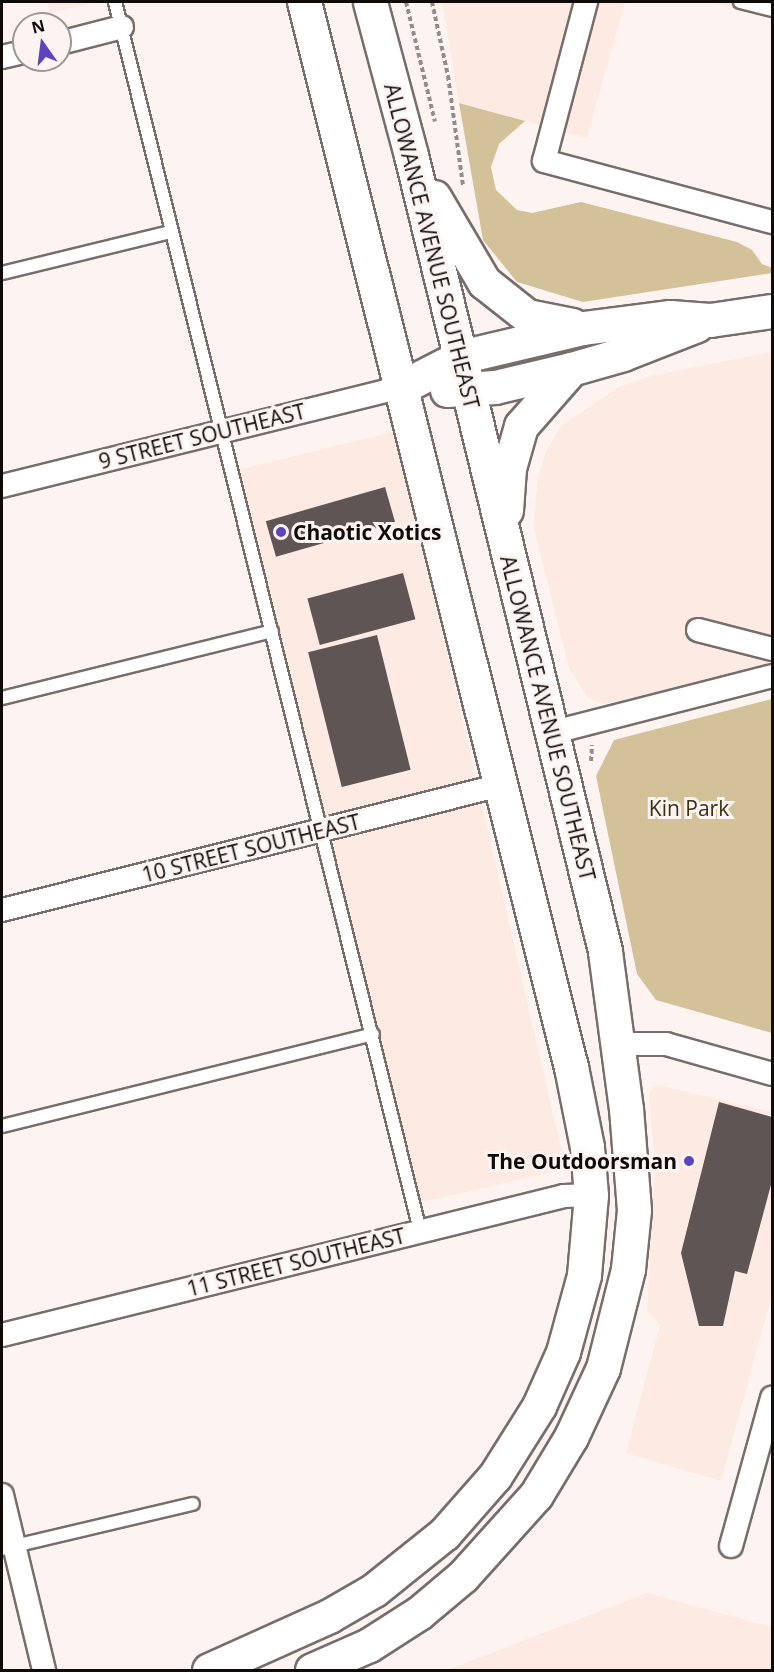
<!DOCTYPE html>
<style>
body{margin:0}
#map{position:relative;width:774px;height:1672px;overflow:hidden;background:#fdf4f1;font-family:"Open Sans",sans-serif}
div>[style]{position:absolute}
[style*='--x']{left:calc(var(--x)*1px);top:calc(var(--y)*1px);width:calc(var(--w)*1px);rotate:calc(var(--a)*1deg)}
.built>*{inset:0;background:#fdeae3}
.green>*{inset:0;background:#d2c199}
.building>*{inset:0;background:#5f5555;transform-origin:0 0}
.path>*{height:4px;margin-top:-2px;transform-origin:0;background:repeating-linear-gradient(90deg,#938d8a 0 4.5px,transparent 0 7.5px)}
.roads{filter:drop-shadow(2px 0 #776d6a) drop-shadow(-2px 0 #776d6a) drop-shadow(0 2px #776d6a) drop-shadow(0 -2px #776d6a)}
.lane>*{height:12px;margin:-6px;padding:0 6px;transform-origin:6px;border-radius:6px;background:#fff}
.street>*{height:22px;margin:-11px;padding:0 11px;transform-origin:11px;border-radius:11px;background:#fff}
.secondary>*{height:33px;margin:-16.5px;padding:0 16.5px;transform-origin:16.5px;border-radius:16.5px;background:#fff}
.dots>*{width:16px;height:16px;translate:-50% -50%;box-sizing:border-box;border:3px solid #fdf4f1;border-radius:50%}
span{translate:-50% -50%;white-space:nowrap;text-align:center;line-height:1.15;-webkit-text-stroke:6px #fdf4f1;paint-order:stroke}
.street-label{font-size:21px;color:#0e0b09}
.poi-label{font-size:21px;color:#0e0b09;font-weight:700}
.left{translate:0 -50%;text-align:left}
.right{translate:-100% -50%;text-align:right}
.park-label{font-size:21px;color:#392f13}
.frame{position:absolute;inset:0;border:3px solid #0e0b09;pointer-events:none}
.north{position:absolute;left:12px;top:12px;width:60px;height:60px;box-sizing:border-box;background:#fdf4f1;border:2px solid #9d9794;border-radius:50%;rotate:346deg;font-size:16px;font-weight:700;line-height:24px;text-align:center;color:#0e0b09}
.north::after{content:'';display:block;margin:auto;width:21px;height:27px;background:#5b44bc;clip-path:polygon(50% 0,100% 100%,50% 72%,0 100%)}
</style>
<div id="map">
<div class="built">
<i style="clip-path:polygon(47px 2px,98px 2px,50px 13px)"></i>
<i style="clip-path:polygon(442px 2px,625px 2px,587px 138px,459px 103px)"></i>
<i style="clip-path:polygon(712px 2px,772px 2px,772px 18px)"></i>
<i style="clip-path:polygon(772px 352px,772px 666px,604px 704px,588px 698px,569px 668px,533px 524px,538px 478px,546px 451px,562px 425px,619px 387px,651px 376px)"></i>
<i style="clip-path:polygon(396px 431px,562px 1153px,557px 1171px,414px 1204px,230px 472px)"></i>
<i style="clip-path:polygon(658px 1085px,772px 1112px,772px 1295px,721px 1481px,626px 1453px,660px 1325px,647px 1311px,655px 1164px,649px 1097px,650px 1090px)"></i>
<i style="clip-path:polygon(647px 1593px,772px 1627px,772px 1670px,447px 1670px)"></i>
</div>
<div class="green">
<i style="clip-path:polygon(459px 103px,525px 121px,499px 144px,491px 167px,496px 190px,517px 210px,532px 213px,581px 202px,737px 242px,752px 250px,762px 264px,772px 268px,772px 273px,583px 302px,517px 282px,483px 240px)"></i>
<i style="clip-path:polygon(772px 699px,772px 1033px,656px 1000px,637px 974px,596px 776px,614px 740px)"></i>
</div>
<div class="building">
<i style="left:385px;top:487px;width:37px;height:124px;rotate:74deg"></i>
<i style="left:403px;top:573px;width:48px;height:99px;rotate:75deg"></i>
<i style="left:377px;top:635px;width:139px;height:71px;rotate:76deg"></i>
<i style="clip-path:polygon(719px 1102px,772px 1117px,772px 1181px,747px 1274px,735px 1271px,723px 1326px,699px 1326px,681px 1253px)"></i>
</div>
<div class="path">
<i style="--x:406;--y:2;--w:123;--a:76.4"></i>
<i style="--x:432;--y:2;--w:76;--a:77.8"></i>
<i style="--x:448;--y:76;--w:110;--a:82.2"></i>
<i style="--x:591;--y:761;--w:16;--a:-86"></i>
</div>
<div class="roads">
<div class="lane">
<i style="--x:115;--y:2;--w:1266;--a:76.06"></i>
<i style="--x:740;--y:2;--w:33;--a:14"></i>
<i style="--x:2;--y:273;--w:173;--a:-13.7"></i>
<i style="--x:2;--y:698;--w:278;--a:-13.9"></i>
<i style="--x:2;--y:1126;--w:382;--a:-13.9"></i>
<i style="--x:2;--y:1549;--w:196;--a:-13.3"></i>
</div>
<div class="street">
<i style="--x:586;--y:2;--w:164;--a:104.8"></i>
<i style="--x:544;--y:161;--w:236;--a:15"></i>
<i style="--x:60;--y:43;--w:64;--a:-14.5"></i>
<i style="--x:2;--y:57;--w:23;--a:-13"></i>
<i style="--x:2;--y:486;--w:412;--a:-13.9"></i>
<i style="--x:698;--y:630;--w:76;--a:14.4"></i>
<i style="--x:554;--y:732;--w:225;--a:-14.4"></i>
<i style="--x:2;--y:910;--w:514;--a:-14.06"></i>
<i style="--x:619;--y:1044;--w:47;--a:0"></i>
<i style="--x:666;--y:1044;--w:110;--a:15.8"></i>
<i style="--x:2;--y:1335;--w:579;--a:-13.89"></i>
<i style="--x:564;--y:1196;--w:27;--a:-2"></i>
<i style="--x:2;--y:1495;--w:180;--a:76.5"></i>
<i style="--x:731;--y:1546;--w:154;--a:-74.5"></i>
</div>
<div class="secondary">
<i style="--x:434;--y:197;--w:99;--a:59.5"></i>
<i style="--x:484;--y:282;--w:55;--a:38.3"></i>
<i style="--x:527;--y:316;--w:46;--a:11.3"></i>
<i style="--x:402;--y:387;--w:65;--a:-27.3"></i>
<i style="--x:460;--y:357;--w:126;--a:-13.3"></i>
<i style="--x:583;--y:328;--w:88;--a:-7.2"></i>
<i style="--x:670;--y:317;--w:40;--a:4.3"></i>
<i style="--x:710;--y:320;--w:63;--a:-8.3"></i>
<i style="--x:447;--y:390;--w:48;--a:-3.6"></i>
<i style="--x:495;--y:387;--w:78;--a:-13.3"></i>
<i style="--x:571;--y:369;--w:54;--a:-16.1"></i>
<i style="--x:623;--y:354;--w:79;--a:-21.4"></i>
<i style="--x:506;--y:510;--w:42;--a:-85.9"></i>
<i style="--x:509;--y:468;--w:44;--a:-74.1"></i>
<i style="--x:521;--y:426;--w:76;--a:-48.7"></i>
<i style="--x:209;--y:1670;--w:132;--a:-24.2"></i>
<i style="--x:329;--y:1616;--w:52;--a:-30"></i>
<i style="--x:374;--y:1590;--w:90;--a:-38.7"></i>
<i style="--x:444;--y:1534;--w:77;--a:-48.7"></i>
<i style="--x:495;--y:1476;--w:83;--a:-57.8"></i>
<i style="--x:539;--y:1406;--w:59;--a:-66"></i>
<i style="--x:563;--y:1352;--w:80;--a:-74.7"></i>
<i style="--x:584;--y:1275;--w:80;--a:-85"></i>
<i style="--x:591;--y:1195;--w:48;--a:-94.8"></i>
<i style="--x:587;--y:1147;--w:82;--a:-101.3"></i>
<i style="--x:571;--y:1067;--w:1098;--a:-104.07"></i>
<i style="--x:312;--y:1670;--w:62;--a:-23.7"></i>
<i style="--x:369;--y:1645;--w:59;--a:-32.6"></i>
<i style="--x:419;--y:1613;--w:57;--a:-40.1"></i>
<i style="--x:463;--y:1576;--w:109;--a:-48"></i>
<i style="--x:536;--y:1495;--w:68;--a:-58.9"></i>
<i style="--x:571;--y:1437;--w:76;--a:-65.1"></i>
<i style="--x:603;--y:1368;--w:102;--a:-75.8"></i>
<i style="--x:628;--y:1269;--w:59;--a:-84.2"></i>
<i style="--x:634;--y:1210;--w:101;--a:-94.5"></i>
<i style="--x:626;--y:1109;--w:159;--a:-97.6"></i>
<i style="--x:605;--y:951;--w:819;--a:-103.7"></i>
<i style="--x:411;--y:155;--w:158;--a:-105"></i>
</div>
</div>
<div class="dots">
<i style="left:281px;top:532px;background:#5b44bc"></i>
<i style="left:689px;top:1161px;background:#5b44bc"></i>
</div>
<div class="street-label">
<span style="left:432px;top:246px;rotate:76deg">ALLOWANCE AVENUE SOUTHEAST</span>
<span style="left:202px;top:436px;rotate:-14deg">9 STREET SOUTHEAST</span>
<span style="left:548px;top:718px;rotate:76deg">ALLOWANCE AVENUE SOUTHEAST</span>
<span style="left:251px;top:848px;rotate:-14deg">10 STREET SOUTHEAST</span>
<span style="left:296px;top:1262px;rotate:-14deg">11 STREET SOUTHEAST</span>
</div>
<div class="poi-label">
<span class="left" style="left:293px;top:532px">Chaotic Xotics</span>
<span class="right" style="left:677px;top:1161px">The Outdoorsman</span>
</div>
<div class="park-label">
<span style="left:689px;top:808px">Kin Park</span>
</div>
<div class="frame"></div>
<div class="north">N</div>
</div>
